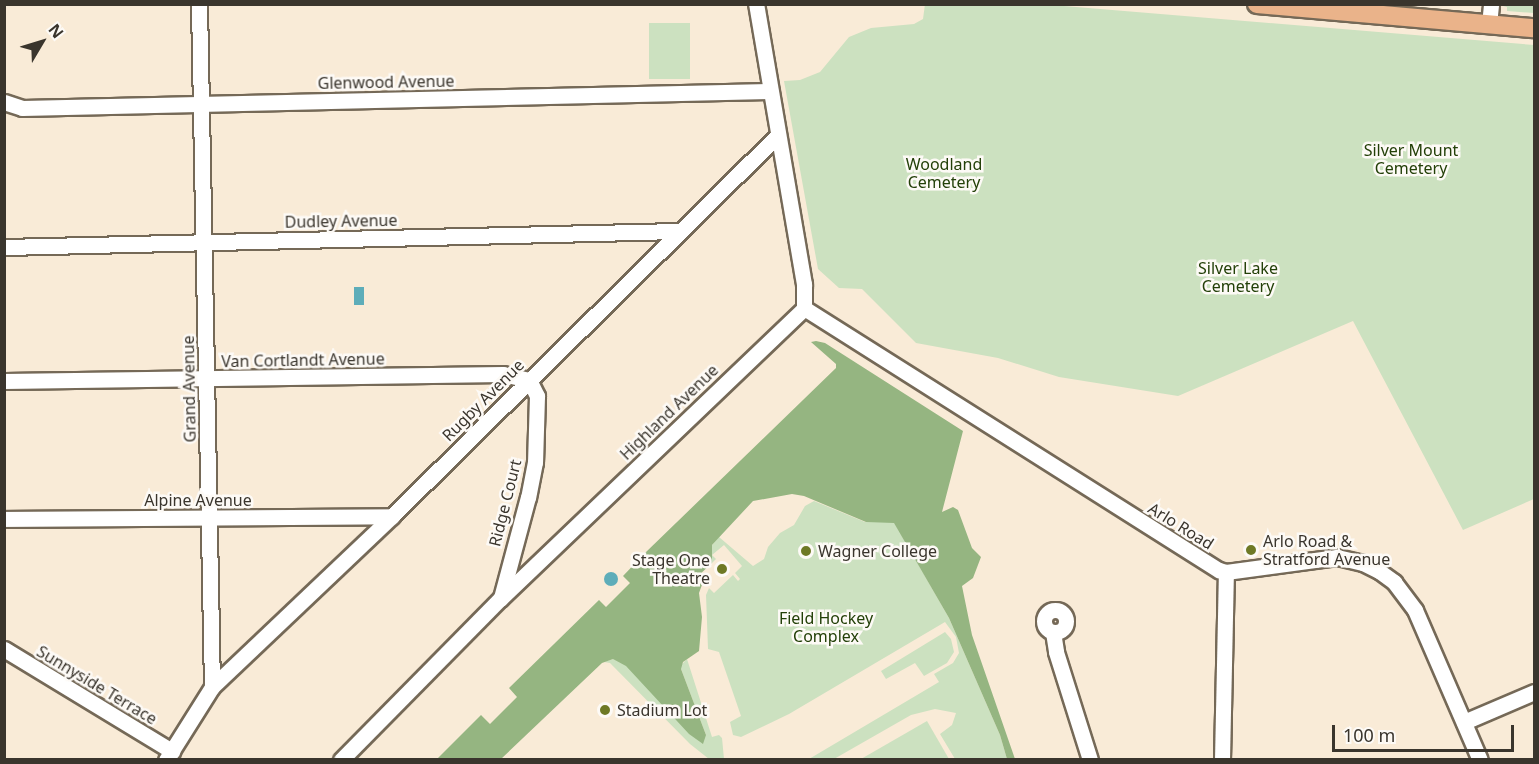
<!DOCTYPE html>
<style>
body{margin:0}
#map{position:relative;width:1539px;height:764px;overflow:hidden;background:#f9ebd7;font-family:"Noto Sans",sans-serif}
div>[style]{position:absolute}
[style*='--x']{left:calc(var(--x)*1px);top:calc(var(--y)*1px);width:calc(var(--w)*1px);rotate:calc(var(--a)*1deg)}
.green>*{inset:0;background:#cce1c0;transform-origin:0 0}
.forest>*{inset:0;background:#95b581}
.water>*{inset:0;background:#5eadb9;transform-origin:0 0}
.round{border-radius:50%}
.roads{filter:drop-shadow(2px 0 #756957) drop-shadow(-2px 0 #756957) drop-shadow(0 2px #756957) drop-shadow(0 -2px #756957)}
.minor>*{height:15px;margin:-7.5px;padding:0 7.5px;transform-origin:7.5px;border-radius:7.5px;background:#fff}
.minor>.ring{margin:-7.5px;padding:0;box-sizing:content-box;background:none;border:15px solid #fff;border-radius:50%}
.major>*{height:18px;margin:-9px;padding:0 9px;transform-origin:9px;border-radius:9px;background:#eab38a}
.dots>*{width:16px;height:16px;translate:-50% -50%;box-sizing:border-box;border:3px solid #fdfaf6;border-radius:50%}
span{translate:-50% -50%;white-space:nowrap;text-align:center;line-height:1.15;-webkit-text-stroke:5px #fdfaf6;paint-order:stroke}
.street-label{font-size:16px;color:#3a352d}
.park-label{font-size:16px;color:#234008}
.poi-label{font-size:16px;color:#3a352d}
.left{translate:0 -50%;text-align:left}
.right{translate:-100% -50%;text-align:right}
.frame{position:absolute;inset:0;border:6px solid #3a352d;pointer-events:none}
.north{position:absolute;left:12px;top:12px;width:60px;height:60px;-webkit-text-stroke:4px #fdfaf6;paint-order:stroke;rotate:52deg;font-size:16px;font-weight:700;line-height:24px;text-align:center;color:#3a352d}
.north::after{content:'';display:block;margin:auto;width:21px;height:27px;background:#3a352d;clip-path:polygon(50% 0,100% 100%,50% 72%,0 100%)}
.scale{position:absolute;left:1332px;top:725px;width:182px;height:27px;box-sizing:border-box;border:3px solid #3a352d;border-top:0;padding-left:8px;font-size:18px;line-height:21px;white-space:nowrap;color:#3a352d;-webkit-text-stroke:4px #fdfaf6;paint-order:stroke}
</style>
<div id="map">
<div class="green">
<i style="clip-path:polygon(925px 4px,1052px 5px,1534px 45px,1534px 499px,1463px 530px,1353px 321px,1178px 396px,1059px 377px,998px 358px,916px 343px,862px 289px,839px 288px,818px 269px,784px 81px,800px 80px,820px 72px,849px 37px,871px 28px,914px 24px,923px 19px)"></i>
<i style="clip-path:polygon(1499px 5px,1534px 5px,1534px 13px,1507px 11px,1507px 7px)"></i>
<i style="left:649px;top:23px;width:41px;height:56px"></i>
<i style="clip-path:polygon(814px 501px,865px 522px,894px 522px,949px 618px,1000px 735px,1007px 759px,955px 759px,940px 734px,952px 725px,956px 713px,935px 709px,911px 715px,834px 759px,809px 759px,939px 682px,934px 674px,953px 663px,959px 653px,956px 637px,945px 622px,789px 714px,741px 737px,733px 735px,730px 722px,741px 716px,719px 652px,708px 649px,706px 595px,709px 588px,714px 593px,733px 575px,738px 581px,740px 579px,735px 573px,742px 566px,724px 545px,712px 555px,716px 559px,712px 563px,712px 545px,719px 537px,753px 566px,764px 559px,768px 547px,780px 533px,794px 525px,805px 506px)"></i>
<i style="clip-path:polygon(945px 632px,951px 639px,954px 652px,947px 663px,924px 676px,915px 663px,886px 679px,881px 671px)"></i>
<i style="clip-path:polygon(613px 659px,620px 660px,706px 735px,681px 669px,681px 665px,687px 659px,712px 737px,719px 735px,722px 738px,724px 759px,709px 759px,690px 744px,610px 663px,604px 662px)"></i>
<i style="clip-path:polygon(927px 721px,949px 759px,861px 759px)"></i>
</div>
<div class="forest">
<i style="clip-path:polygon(816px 341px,825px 343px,963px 431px,942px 512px,953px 507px,958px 510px,972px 548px,981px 557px,973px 578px,962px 586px,972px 635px,1015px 759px,1007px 759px,1000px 735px,949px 618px,894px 523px,866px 522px,804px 496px,792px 494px,753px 501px,712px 545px,712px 563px,698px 576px,703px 582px,699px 593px,702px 617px,699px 651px,683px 662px,681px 669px,706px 735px,703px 744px,689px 734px,626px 666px,613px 659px,602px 663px,501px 759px,437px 759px,481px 715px,490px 724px,517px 697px,509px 688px,599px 600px,606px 607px,630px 583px,623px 576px,645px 553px,836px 368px,836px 364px,811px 342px)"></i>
</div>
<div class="water">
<i style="left:354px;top:287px;width:10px;height:18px"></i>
<i class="round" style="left:604px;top:572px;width:14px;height:14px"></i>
</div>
<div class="roads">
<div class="minor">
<i style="--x:199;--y:4;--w:683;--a:88.91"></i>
<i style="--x:1489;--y:24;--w:20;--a:-84"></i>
<i style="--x:4;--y:102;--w:19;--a:18"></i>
<i style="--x:22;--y:108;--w:747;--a:-1.3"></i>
<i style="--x:4;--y:247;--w:674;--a:-1.36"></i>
<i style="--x:804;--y:308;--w:491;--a:32.3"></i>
<i style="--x:1219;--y:570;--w:7;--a:16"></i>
<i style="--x:1226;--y:572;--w:112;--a:-7.7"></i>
<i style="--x:1337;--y:557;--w:27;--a:13"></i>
<i style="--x:1363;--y:563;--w:18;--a:27"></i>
<i style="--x:1379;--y:571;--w:19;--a:36"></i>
<i style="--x:1394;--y:582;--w:35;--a:53"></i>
<i style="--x:1415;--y:610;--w:163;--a:66.6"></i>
<i style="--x:4;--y:381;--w:499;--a:-0.8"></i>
<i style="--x:503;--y:374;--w:27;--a:13"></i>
<i style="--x:529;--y:380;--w:18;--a:63"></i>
<i style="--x:537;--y:396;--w:66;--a:91.7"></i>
<i style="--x:535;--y:462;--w:36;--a:101"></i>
<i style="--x:528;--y:497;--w:105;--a:105"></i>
<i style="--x:4;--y:519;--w:388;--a:-0.4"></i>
<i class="ring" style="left:1044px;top:610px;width:7px;height:7px"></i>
<i style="--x:1053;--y:632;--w:20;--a:81"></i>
<i style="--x:1056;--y:652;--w:113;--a:72.5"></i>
<i style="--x:4;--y:649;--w:197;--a:31.3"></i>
<i style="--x:1464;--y:722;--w:76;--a:-23.2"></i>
<i style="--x:166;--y:760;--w:86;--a:-57.8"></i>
<i style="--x:212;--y:687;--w:248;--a:-43.5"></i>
<i style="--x:392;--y:516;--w:541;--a:-44.63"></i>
<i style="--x:341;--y:760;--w:226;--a:-45.4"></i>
<i style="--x:500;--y:599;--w:421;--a:-43.7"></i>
<i style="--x:804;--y:308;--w:24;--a:-90"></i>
<i style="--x:804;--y:284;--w:284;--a:-99.7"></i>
<i style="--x:1222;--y:760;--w:188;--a:-88.8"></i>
</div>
<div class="major">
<i style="--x:1257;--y:4;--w:278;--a:5"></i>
</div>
</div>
<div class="dots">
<i style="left:1251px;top:550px;background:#6e7925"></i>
<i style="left:806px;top:551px;background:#6e7925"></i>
<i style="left:722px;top:569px;background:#6e7925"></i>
<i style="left:605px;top:710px;background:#6e7925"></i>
</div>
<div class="street-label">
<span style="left:386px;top:82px;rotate:-1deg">Glenwood Avenue</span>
<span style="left:341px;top:221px;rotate:-1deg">Dudley Avenue</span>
<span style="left:303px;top:360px;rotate:-1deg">Van Cortlandt Avenue</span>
<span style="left:189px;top:389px;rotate:-91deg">Grand Avenue</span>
<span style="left:483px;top:400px;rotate:-45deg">Rugby Avenue</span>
<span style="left:669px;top:412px;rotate:-44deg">Highland Avenue</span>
<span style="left:198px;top:500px">Alpine Avenue</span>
<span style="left:505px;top:503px;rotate:-76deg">Ridge Court</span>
<span style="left:1181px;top:526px;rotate:32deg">Arlo Road</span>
<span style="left:97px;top:685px;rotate:31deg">Sunnyside Terrace</span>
</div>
<div class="park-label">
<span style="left:1411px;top:159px">Silver Mount<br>Cemetery</span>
<span style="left:944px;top:173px">Woodland<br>Cemetery</span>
<span style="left:1238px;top:277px">Silver Lake<br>Cemetery</span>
<span style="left:826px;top:627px">Field Hockey<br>Complex</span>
</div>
<div class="poi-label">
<span class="left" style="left:1263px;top:550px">Arlo Road &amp;<br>Stratford Avenue</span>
<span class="left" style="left:818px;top:551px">Wagner College</span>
<span class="right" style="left:710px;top:569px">Stage One<br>Theatre</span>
<span class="left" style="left:617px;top:710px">Stadium Lot</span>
</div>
<div class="frame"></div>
<div class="north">N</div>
<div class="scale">100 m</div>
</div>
